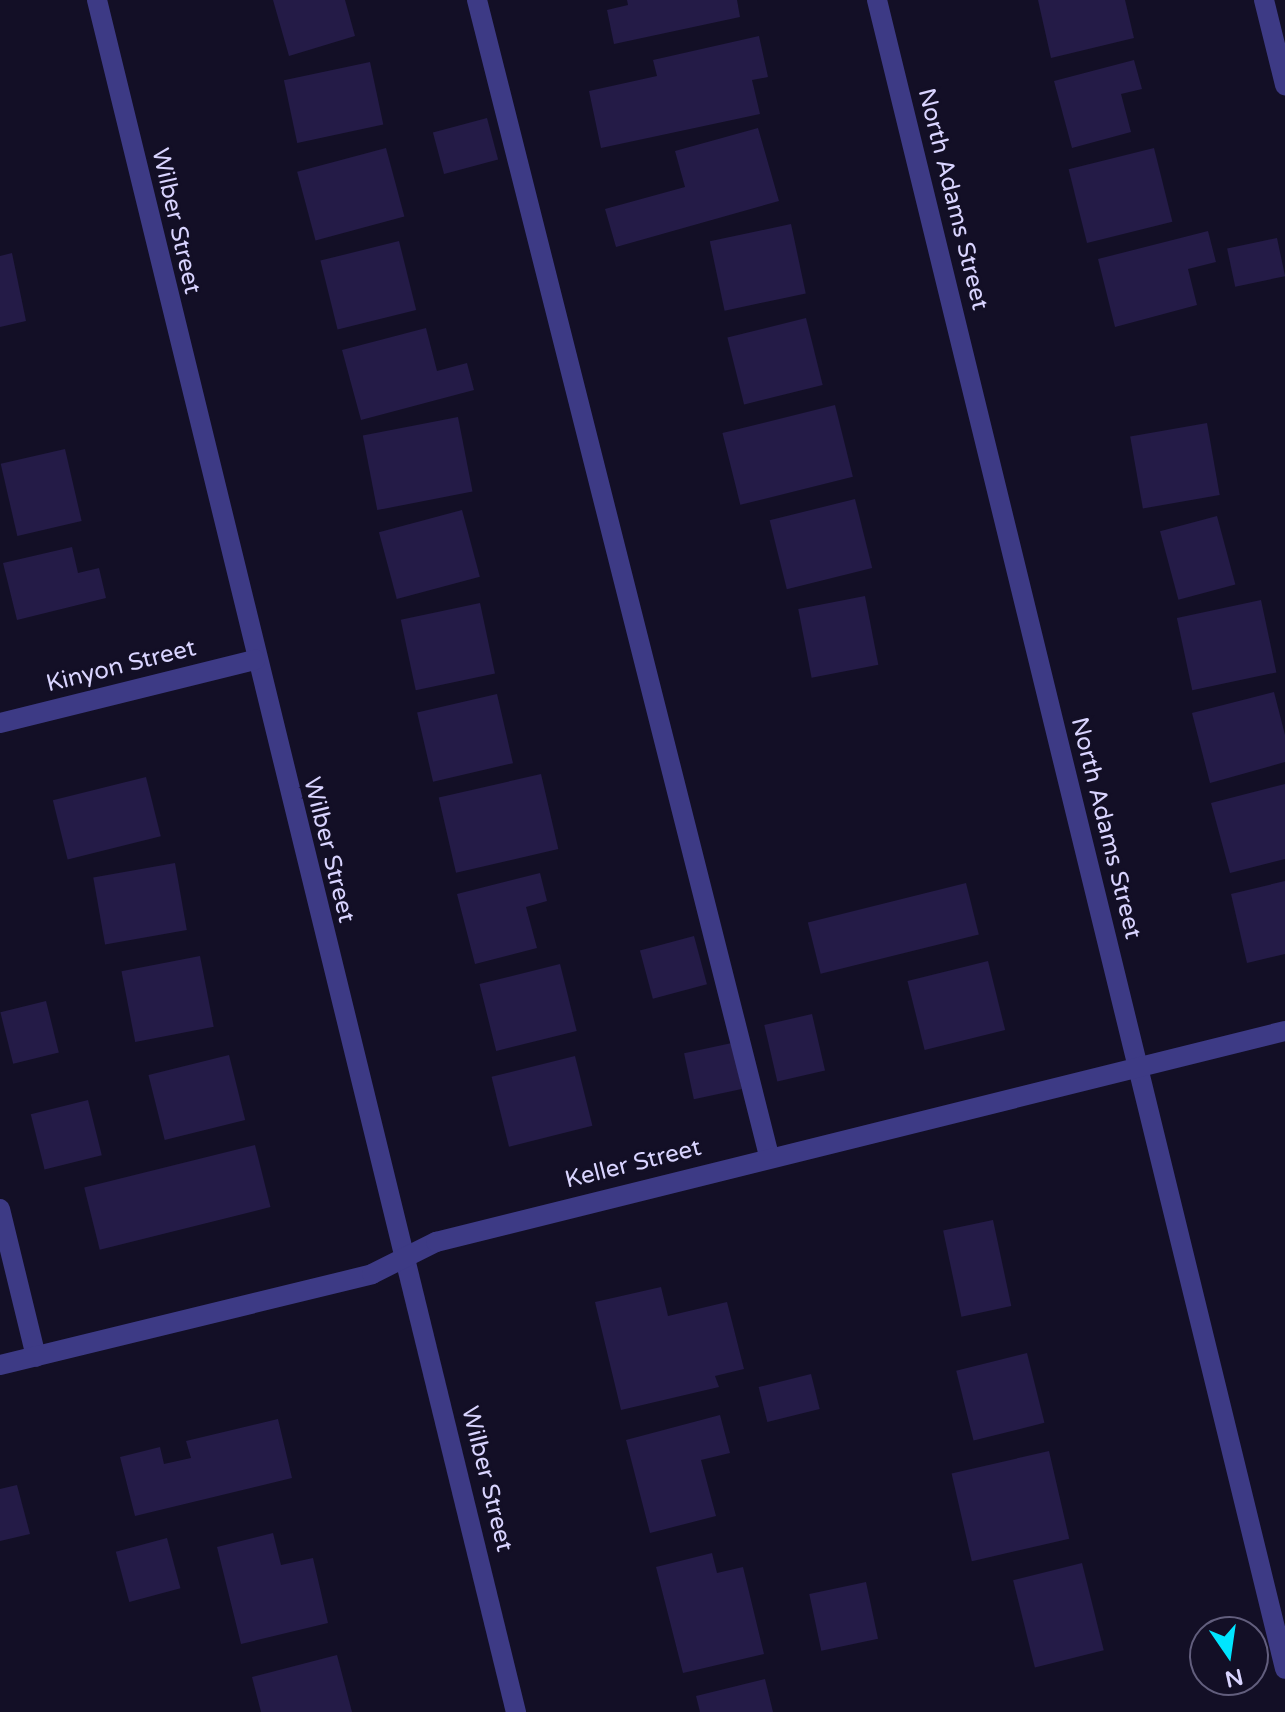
<!DOCTYPE html>
<style>
body{margin:0}
#map{position:relative;width:1285px;height:1712px;overflow:hidden;background:#130f26;font-family:"Varela Round",sans-serif}
div>[style]{position:absolute}
[style*='--x']{left:calc(var(--x)*1px);top:calc(var(--y)*1px);width:calc(var(--w)*1px);rotate:calc(var(--a)*1deg)}
.building>*{inset:0;background:#241b47;transform-origin:0 0}
.minor>*{height:20px;margin:-10px;padding:0 10px;transform-origin:10px;border-radius:10px;background:#3d3a85}
span{translate:-50% -50%;white-space:nowrap;text-align:center;line-height:1.15;-webkit-text-stroke:6px #130f26;paint-order:stroke}
.street-label{font-size:24px;color:#d9d4ff}
.north{position:absolute;left:1189px;top:1616px;width:80px;height:80px;box-sizing:border-box;background:#130f26;border:2px solid #625e7d;border-radius:50%;rotate:167deg;font-size:22px;font-weight:700;line-height:32px;text-align:center;color:#d9d4ff}
.north::after{content:'';display:block;margin:auto;width:28px;height:36px;background:#00e5ff;clip-path:polygon(50% 0,100% 100%,50% 72%,0 100%)}
</style>
<div id="map">
<div class="building">
<i style="clip-path:polygon(273px 0,345px 0,355px 36px,289px 56px)"></i>
<i style="clip-path:polygon(627px 0,737px 0,740px 17px,614px 44px,607px 10px,628px 5px)"></i>
<i style="clip-path:polygon(1038px 0,1125px 0,1134px 38px,1051px 58px)"></i>
<i style="clip-path:polygon(759px 36px,768px 77px,752px 80px,760px 114px,601px 148px,589px 91px,657px 76px,653px 60px)"></i>
<i style="clip-path:polygon(1134px 60px,1142px 89px,1121px 94px,1131px 132px,1072px 148px,1054px 81px)"></i>
<i style="left:370px;top:62px;width:64px;height:88px;rotate:78deg"></i>
<i style="left:487px;top:118px;width:43px;height:56px;rotate:75deg"></i>
<i style="clip-path:polygon(758px 128px,779px 201px,616px 247px,605px 209px,685px 187px,675px 151px)"></i>
<i style="left:386px;top:148px;width:71px;height:92px;rotate:75deg"></i>
<i style="left:1154px;top:148px;width:76px;height:88px;rotate:76deg"></i>
<i style="left:791px;top:224px;width:71px;height:83px;rotate:78deg"></i>
<i style="clip-path:polygon(1208px 231px,1216px 262px,1188px 269px,1197px 305px,1115px 327px,1098px 259px)"></i>
<i style="left:1277px;top:238px;width:39px;height:51px;rotate:78deg"></i>
<i style="left:399px;top:241px;width:71px;height:81px;rotate:76deg"></i>
<i style="clip-path:polygon(12px 253px,26px 321px,0 327px,0 256px)"></i>
<i style="left:806px;top:318px;width:69px;height:81px;rotate:76deg"></i>
<i style="clip-path:polygon(426px 328px,437px 371px,467px 363px,474px 390px,361px 420px,342px 350px)"></i>
<i style="left:835px;top:405px;width:74px;height:116px;rotate:76deg"></i>
<i style="left:458px;top:417px;width:76px;height:97px;rotate:79deg"></i>
<i style="left:1207px;top:423px;width:73px;height:78px;rotate:80deg"></i>
<i style="left:65px;top:449px;width:74px;height:66px;rotate:77deg"></i>
<i style="left:855px;top:499px;width:71px;height:88px;rotate:76deg"></i>
<i style="left:462px;top:510px;width:69px;height:86px;rotate:75deg"></i>
<i style="left:1217px;top:516px;width:71px;height:59px;rotate:75deg"></i>
<i style="clip-path:polygon(72px 547px,78px 573px,99px 568px,106px 598px,17px 620px,3px 563px)"></i>
<i style="left:865px;top:596px;width:70px;height:68px;rotate:79deg"></i>
<i style="left:1261px;top:600px;width:74px;height:86px;rotate:78deg"></i>
<i style="left:480px;top:603px;width:72px;height:81px;rotate:78deg"></i>
<i style="clip-path:polygon(1274px 692px,1285px 735px,1285px 762px,1210px 783px,1192px 713px)"></i>
<i style="left:497px;top:694px;width:71px;height:82px;rotate:77deg"></i>
<i style="left:541px;top:774px;width:77px;height:105px;rotate:77deg"></i>
<i style="left:146px;top:777px;width:61px;height:96px;rotate:76deg"></i>
<i style="clip-path:polygon(1285px 784px,1285px 859px,1230px 873px,1211px 803px)"></i>
<i style="left:175px;top:863px;width:68px;height:83px;rotate:80deg"></i>
<i style="clip-path:polygon(540px 873px,547px 901px,526px 907px,537px 948px,475px 964px,457px 894px)"></i>
<i style="clip-path:polygon(1285px 881px,1285px 954px,1247px 963px,1231px 894px)"></i>
<i style="left:966px;top:883px;width:53px;height:163px;rotate:76deg"></i>
<i style="left:694px;top:936px;width:50px;height:56px;rotate:75deg"></i>
<i style="left:200px;top:956px;width:72px;height:80px;rotate:79deg"></i>
<i style="left:988px;top:961px;width:71px;height:83px;rotate:76deg"></i>
<i style="left:560px;top:964px;width:69px;height:83px;rotate:76deg"></i>
<i style="left:46px;top:1001px;width:53px;height:47px;rotate:76deg"></i>
<i style="left:812px;top:1014px;width:58px;height:49px;rotate:77deg"></i>
<i style="left:732px;top:1043px;width:47px;height:49px;rotate:78deg"></i>
<i style="left:229px;top:1055px;width:67px;height:83px;rotate:76deg"></i>
<i style="left:575px;top:1056px;width:72px;height:86px;rotate:76deg"></i>
<i style="left:88px;top:1100px;width:57px;height:59px;rotate:76deg"></i>
<i style="left:255px;top:1145px;width:64px;height:176px;rotate:76deg"></i>
<i style="left:993px;top:1220px;width:88px;height:51px;rotate:78deg"></i>
<i style="clip-path:polygon(661px 1287px,668px 1316px,727px 1302px,744px 1369px,715px 1376px,719px 1387px,621px 1410px,595px 1302px)"></i>
<i style="left:1027px;top:1353px;width:72px;height:73px;rotate:76deg"></i>
<i style="left:811px;top:1374px;width:36px;height:54px;rotate:76deg"></i>
<i style="clip-path:polygon(720px 1415px,730px 1453px,701px 1460px,716px 1516px,650px 1533px,626px 1440px)"></i>
<i style="clip-path:polygon(278px 1419px,292px 1478px,135px 1516px,120px 1457px,160px 1447px,164px 1464px,191px 1458px,186px 1441px)"></i>
<i style="left:1049px;top:1451px;width:90px;height:100px;rotate:77deg"></i>
<i style="clip-path:polygon(17px 1485px,30px 1534px,0 1541px,0 1489px)"></i>
<i style="clip-path:polygon(273px 1533px,281px 1565px,313px 1558px,328px 1623px,241px 1644px,217px 1547px)"></i>
<i style="left:167px;top:1538px;width:52px;height:53px;rotate:75deg"></i>
<i style="clip-path:polygon(712px 1553px,717px 1573px,743px 1567px,764px 1654px,683px 1673px,656px 1567px)"></i>
<i style="left:1082px;top:1563px;width:90px;height:71px;rotate:76deg"></i>
<i style="left:866px;top:1582px;width:58px;height:58px;rotate:78deg"></i>
<i style="clip-path:polygon(337px 1655px,352px 1712px,261px 1712px,252px 1677px)"></i>
<i style="clip-path:polygon(765px 1679px,773px 1712px,700px 1712px,696px 1696px)"></i>
</div>
<div class="minor">
<i style="--x:97;--y:0;--w:1763;--a:76.25"></i>
<i style="--x:477;--y:0;--w:1192;--a:75.82"></i>
<i style="--x:877;--y:0;--w:1718;--a:76.26"></i>
<i style="--x:1264;--y:0;--w:88;--a:76.1"></i>
<i style="--x:0;--y:723;--w:263;--a:-13.9"></i>
<i style="--x:0;--y:1209;--w:152;--a:76.3"></i>
<i style="--x:0;--y:1365;--w:383;--a:-13.7"></i>
<i style="--x:372;--y:1274;--w:72;--a:-26.6"></i>
<i style="--x:436;--y:1242;--w:875;--a:-13.96"></i>
</div>
<div class="street-label">
<span style="left:953px;top:199px;rotate:76deg">North Adams Street</span>
<span style="left:176px;top:221px;rotate:77deg">Wilber Street</span>
<span style="left:121px;top:666px;rotate:-14deg">Kinyon Street</span>
<span style="left:1106px;top:828px;rotate:76deg">North Adams Street</span>
<span style="left:329px;top:850px;rotate:76deg">Wilber Street</span>
<span style="left:633px;top:1164px;rotate:-14deg">Keller Street</span>
<span style="left:487px;top:1479px;rotate:76deg">Wilber Street</span>
</div>
<div class="north">N</div>
</div>
